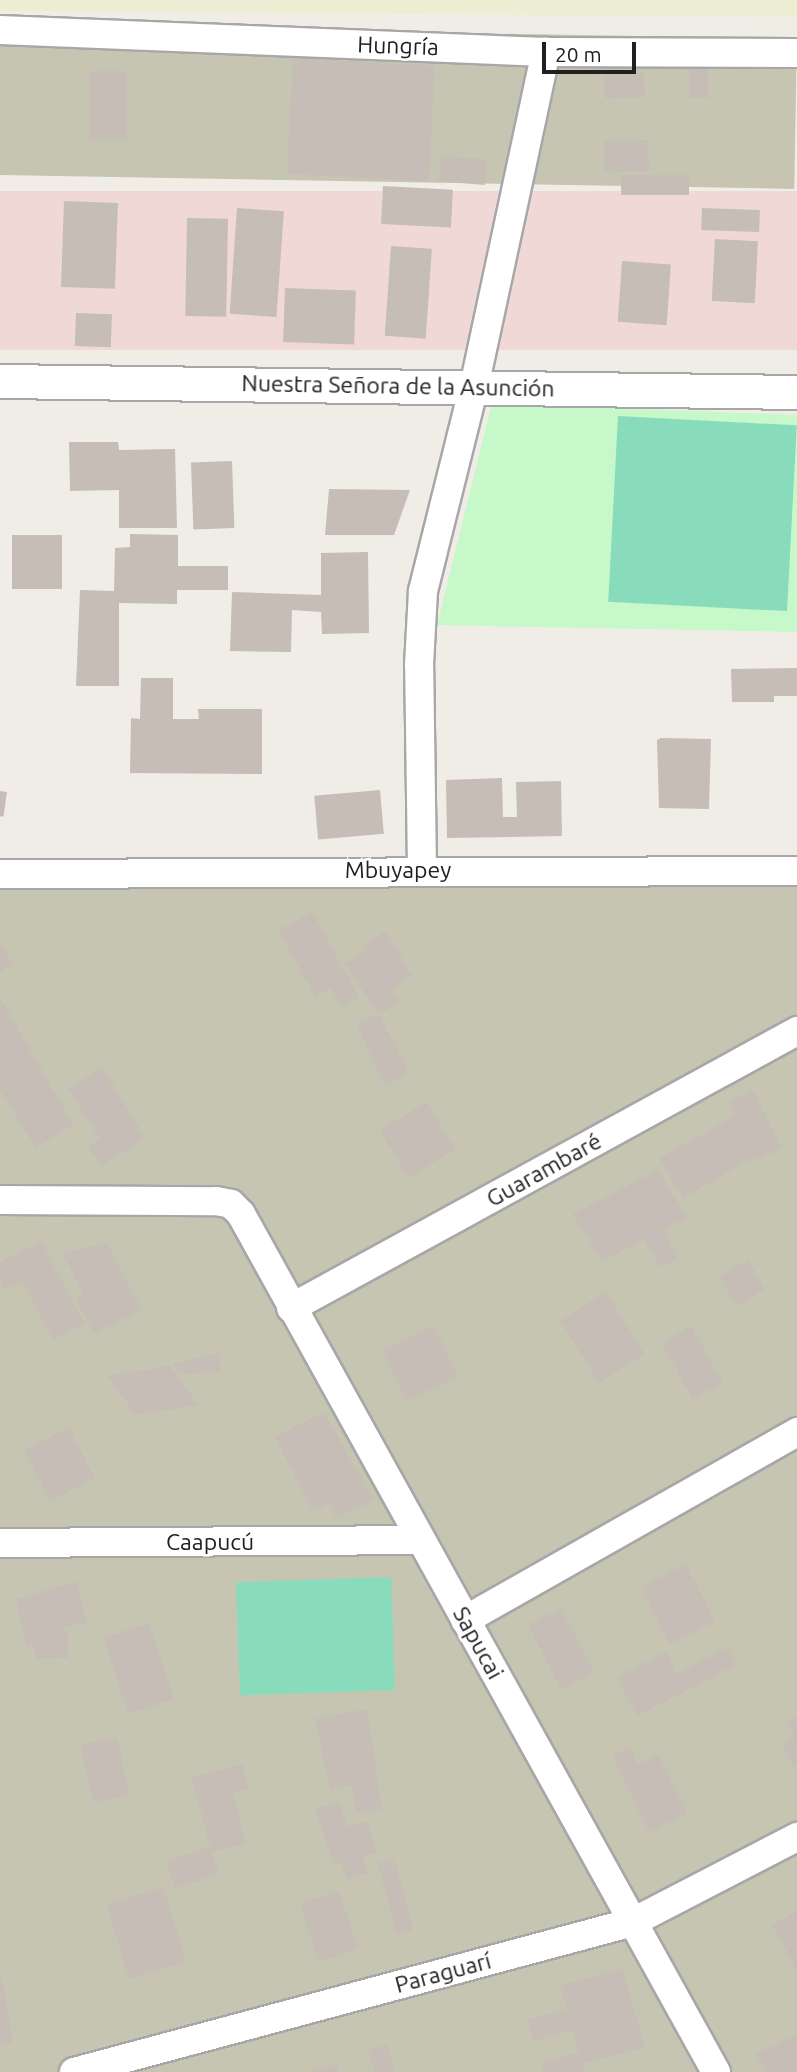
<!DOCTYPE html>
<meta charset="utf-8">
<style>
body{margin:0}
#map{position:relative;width:797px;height:2072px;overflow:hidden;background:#f0ede7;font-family:Ubuntu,sans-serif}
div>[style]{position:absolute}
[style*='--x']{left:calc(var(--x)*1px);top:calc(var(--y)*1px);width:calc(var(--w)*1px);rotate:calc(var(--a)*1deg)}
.commercial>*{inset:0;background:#f0d8d7;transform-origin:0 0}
.construction>*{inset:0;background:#c5c5b2;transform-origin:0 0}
.farmland>*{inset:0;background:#eceed3}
.park>*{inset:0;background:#c6f8ca}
.pitch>*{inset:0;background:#88dcbb;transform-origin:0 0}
.building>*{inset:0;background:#c5bdb6;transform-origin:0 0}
.roads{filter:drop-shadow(2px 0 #a7a7a7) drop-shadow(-2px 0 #a7a7a7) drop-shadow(0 2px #a7a7a7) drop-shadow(0 -2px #a7a7a7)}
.minor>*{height:28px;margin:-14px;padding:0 14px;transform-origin:14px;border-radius:14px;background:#fff}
.tertiary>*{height:33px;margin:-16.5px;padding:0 16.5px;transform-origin:16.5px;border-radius:16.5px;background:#fff}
span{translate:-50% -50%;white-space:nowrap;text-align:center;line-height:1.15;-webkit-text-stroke:5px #fff;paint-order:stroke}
.street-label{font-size:23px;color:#202020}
.scale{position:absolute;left:542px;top:42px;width:94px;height:32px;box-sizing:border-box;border:4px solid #202020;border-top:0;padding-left:9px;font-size:21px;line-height:24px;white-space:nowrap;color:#202020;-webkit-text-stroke:5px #fff;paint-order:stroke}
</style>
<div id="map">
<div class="commercial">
<i style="left:0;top:191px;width:797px;height:159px"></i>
</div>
<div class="construction">
<i style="left:0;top:25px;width:797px;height:150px;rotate:1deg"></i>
<i style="left:797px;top:874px;width:1198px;height:797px;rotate:90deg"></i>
</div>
<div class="farmland">
<i style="clip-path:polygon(0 0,797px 0,797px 17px,0 11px)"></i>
</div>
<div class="park">
<i style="clip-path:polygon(492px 403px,797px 415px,797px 632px,437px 625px)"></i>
</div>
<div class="pitch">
<i style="left:618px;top:416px;width:179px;height:186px;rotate:3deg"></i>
<i style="left:391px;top:1577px;width:113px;height:155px;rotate:88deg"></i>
</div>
<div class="building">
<i style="left:293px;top:58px;width:142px;height:116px;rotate:3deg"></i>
<i style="left:689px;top:69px;width:19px;height:29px"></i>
<i style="left:89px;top:71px;width:38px;height:69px"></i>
<i style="left:644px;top:72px;width:25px;height:40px;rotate:88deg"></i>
<i style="left:648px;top:140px;width:31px;height:44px;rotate:88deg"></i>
<i style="left:441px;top:156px;width:46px;height:25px;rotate:5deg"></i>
<i style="left:621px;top:175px;width:68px;height:20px"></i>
<i style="left:383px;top:186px;width:70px;height:38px;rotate:3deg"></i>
<i style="left:64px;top:201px;width:54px;height:86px;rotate:2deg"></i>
<i style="left:237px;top:208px;width:47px;height:106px;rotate:4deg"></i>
<i style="left:702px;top:208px;width:58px;height:22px;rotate:2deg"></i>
<i style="left:187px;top:218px;width:41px;height:98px;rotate:1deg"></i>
<i style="left:715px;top:239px;width:43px;height:62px;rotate:3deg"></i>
<i style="left:391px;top:246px;width:41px;height:90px;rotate:4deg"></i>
<i style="left:622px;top:261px;width:49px;height:61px;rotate:4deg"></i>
<i style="left:285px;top:288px;width:71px;height:54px;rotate:2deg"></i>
<i style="left:76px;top:313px;width:36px;height:33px;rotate:2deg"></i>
<i style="clip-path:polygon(69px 442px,118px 442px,119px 450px,175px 449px,177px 528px,119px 528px,119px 490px,70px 491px)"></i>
<i style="left:232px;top:461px;width:67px;height:41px;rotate:88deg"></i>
<i style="clip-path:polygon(329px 489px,410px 490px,394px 535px,325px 535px)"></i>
<i style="clip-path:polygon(130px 534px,178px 535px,178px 566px,228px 566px,228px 590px,177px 590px,177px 604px,119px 603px,119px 686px,76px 686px,80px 590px,114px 591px,115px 548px,130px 547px)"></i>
<i style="left:12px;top:535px;width:50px;height:54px"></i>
<i style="clip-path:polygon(368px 552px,369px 633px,322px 634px,321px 612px,292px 610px,291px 652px,230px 651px,232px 592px,321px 595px,321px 553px)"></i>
<i style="clip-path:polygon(797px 668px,797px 696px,774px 696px,774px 702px,732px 702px,731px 669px)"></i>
<i style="clip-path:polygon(141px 678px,173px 678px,173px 719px,199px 719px,198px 709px,262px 709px,262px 774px,130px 773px,131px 718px,140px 719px)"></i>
<i style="clip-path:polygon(661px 738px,711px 739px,709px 809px,659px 808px,657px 740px)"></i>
<i style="clip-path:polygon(502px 778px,503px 817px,517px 817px,516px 782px,561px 781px,562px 836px,447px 838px,446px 780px)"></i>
<i style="left:380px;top:790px;width:44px;height:66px;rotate:85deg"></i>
<i style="left:0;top:791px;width:7px;height:25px;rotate:8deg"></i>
<i style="clip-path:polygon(312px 912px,359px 997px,341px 1007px,331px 988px,315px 997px,279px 930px)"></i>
<i style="clip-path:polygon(386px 931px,412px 976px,392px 988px,400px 1002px,379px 1014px,409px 1073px,384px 1085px,356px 1023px,379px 1014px,344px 964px,367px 951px,363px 944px)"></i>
<i style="clip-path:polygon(0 943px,13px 964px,0 972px)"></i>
<i style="clip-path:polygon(0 997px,73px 1125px,36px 1148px,0 1090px)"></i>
<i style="clip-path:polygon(102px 1067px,145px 1138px,101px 1166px,88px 1146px,100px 1139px,68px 1088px)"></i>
<i style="clip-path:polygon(753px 1090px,782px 1148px,758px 1160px,756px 1156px,683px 1198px,660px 1158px,735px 1116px,728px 1103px)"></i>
<i style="left:427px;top:1102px;width:55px;height:55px;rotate:59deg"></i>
<i style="clip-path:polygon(658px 1170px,687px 1217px,663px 1229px,678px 1258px,660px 1268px,644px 1239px,602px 1261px,573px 1214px)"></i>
<i style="clip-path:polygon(41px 1241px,85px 1324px,53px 1340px,23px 1281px,5px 1290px,0 1280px,0 1262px)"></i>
<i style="clip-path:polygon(107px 1243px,142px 1310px,94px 1334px,76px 1299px,84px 1295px,62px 1253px)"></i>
<i style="left:748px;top:1260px;width:34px;height:33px;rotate:60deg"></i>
<i style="left:606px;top:1292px;width:73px;height:54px;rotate:58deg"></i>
<i style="left:434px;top:1326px;width:56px;height:57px;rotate:65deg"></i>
<i style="left:691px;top:1326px;width:65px;height:34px;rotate:61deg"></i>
<i style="clip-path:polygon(219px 1353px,221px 1372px,179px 1374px,174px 1364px)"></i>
<i style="clip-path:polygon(170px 1366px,198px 1405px,136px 1415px,107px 1376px)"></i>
<i style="clip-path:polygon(324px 1412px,374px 1500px,336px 1518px,329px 1503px,313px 1511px,275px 1437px)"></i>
<i style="left:69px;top:1428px;width:56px;height:50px;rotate:63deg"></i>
<i style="left:686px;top:1564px;width:64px;height:51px;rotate:63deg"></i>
<i style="clip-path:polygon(77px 1581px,87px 1622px,62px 1628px,68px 1635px,68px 1658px,35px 1659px,35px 1645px,26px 1647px,16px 1599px)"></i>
<i style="left:561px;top:1608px;width:72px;height:37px;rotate:63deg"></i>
<i style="left:149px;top:1623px;width:80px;height:48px;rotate:72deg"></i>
<i style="clip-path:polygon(728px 1647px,737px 1664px,637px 1716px,617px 1677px,666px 1652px,677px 1674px)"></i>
<i style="clip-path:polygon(367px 1709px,382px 1809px,357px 1814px,351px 1785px,330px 1789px,315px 1719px)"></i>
<i style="clip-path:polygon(797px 1717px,797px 1765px,793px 1767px,782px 1743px,794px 1737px,787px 1722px)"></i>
<i style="left:117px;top:1737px;width:59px;height:37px;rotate:78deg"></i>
<i style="clip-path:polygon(630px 1747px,638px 1764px,658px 1754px,687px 1813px,649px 1832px,612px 1755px)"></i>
<i style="clip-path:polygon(242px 1764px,249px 1789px,233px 1793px,246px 1844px,212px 1852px,219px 1874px,175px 1888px,166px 1861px,210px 1847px,192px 1777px)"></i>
<i style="clip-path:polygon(339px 1801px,348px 1827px,367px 1821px,377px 1852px,363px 1857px,368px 1873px,347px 1880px,341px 1862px,334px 1864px,315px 1809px)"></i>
<i style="left:394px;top:1858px;width:75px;height:17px;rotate:75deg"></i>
<i style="left:163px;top:1887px;width:78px;height:59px;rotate:73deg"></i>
<i style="left:339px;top:1891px;width:61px;height:41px;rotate:72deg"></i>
<i style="clip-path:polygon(797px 1911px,797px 1969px,772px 1925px)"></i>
<i style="clip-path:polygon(622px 1968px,645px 2047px,582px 2064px,585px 2072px,544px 2072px,542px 2063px,579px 2052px,573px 2030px,533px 2041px,527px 2020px,567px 2009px,560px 1986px)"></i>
<i style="clip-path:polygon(0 1969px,13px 2043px,0 2045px)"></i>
<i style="clip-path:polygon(797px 2034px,797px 2072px,766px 2072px,756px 2054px)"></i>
<i style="clip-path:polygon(387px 2045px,395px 2072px,375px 2072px,368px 2050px)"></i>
<i style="clip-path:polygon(337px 2064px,339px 2072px,310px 2072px,310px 2071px)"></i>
</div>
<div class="roads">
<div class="minor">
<i style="--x:0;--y:30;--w:546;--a:2.31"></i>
<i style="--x:546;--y:52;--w:251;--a:0.2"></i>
<i style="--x:422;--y:870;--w:205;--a:-90.8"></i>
<i style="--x:419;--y:665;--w:74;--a:-86.9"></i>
<i style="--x:423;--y:591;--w:210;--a:-76"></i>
<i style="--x:474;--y:387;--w:343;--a:-77.9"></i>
<i style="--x:0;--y:874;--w:797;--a:-0.22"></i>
<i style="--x:0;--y:1200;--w:216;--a:0.3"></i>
<i style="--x:216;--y:1201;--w:15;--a:11"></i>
<i style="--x:231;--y:1204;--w:14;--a:45"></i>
<i style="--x:241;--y:1214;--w:981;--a:61.03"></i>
<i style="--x:291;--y:1308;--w:577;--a:-28.7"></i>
<i style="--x:0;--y:1543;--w:421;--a:-0.4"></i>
<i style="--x:465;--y:1620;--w:382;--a:-29.5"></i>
<i style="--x:74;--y:2072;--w:579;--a:-15.02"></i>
<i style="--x:633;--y:1922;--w:185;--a:-27.4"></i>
</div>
<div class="tertiary">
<i style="--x:0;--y:381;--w:797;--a:0.79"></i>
</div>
</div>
<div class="street-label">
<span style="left:398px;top:46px;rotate:2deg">Hungría</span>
<span style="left:398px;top:386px;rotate:1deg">Nuestra Señora de la Asunción</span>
<span style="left:398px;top:870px">Mbuyapey</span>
<span style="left:544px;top:1170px;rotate:-29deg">Guarambaré</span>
<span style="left:210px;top:1542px">Caapucú</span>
<span style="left:478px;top:1643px;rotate:61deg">Sapucai</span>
<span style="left:443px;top:1973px;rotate:-15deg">Paraguarí</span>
</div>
<div class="scale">20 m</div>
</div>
